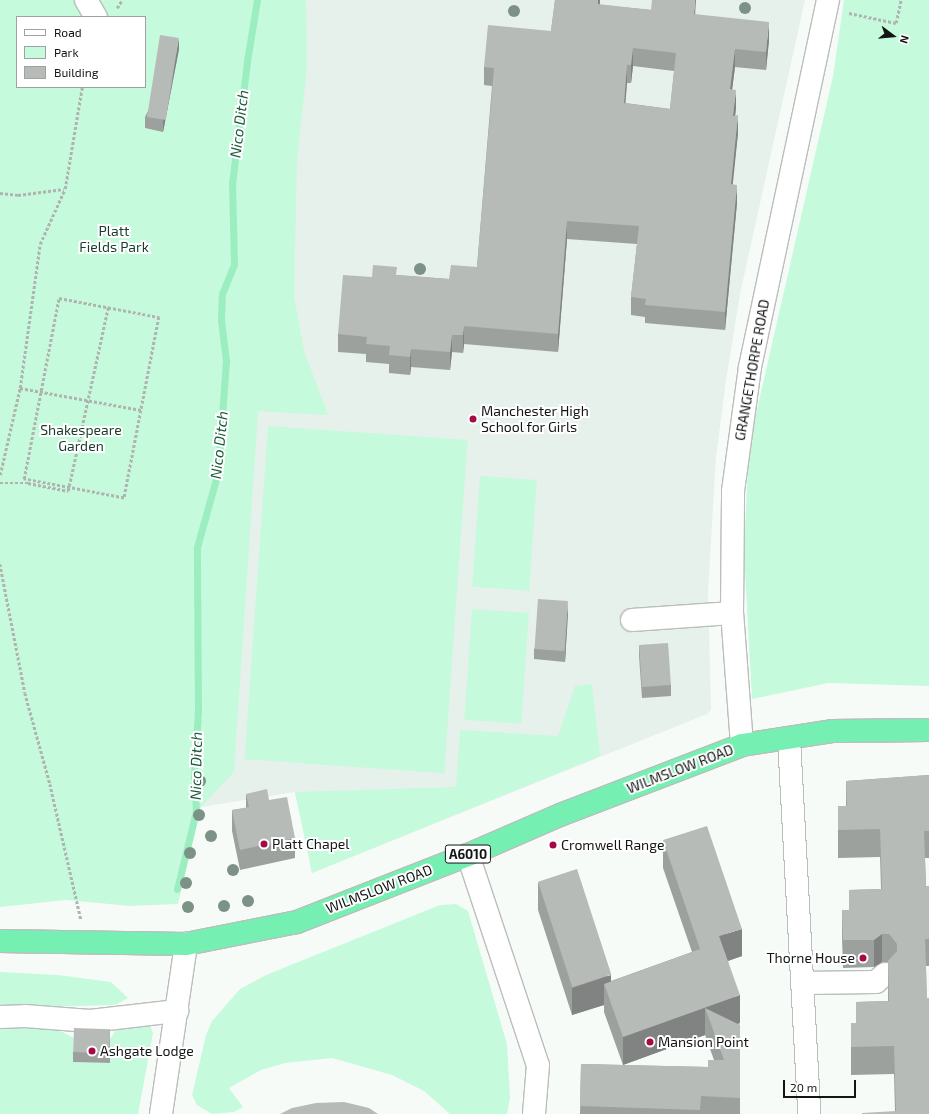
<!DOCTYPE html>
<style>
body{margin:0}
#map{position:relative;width:929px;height:1114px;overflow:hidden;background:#f7fbf8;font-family:"Exo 2",sans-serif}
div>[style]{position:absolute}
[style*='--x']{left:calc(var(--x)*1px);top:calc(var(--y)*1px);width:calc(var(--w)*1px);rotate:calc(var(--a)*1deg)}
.built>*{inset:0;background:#e5f1ea}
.green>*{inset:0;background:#c6fadc;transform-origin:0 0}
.stream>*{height:7px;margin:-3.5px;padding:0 3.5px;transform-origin:3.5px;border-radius:3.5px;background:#9cedc0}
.path>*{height:2.5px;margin-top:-1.25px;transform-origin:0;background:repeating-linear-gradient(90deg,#b0b4b1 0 3px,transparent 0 5px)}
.roads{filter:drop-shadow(1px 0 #babebc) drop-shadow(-1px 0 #babebc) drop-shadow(0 1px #babebc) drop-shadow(0 -1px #babebc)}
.minor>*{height:22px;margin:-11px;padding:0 11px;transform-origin:11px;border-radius:11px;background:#fff}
.highway>*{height:22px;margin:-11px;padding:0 11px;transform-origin:11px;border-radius:11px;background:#75f0b2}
.trees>*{width:12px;height:12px;margin:-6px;border-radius:50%;background:#7d9287}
.wall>*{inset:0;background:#9da19e}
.shaded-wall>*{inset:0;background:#808381}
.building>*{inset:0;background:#b7bbb8;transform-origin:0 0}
.dots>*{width:11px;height:11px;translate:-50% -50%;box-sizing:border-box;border:2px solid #fff;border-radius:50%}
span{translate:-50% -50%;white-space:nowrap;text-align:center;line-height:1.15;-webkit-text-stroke:4px #fff;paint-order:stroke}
.shield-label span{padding:1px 3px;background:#fff;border:1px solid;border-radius:3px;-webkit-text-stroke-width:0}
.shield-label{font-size:13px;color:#131514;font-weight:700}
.park-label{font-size:14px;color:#193c2a}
.street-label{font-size:14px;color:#131514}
.poi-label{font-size:14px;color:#131514}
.left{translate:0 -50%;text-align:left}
.right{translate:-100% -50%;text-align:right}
.water-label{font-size:15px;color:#1d5a3d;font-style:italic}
.legend{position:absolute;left:16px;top:16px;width:130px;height:72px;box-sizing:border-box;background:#fff;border:1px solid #a1a1a1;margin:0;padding:5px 7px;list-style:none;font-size:12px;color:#131514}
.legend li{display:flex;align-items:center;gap:8px;height:20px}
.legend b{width:20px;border:1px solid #a1a1a1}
.north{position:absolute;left:873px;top:16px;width:40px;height:40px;-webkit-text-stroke:3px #fff;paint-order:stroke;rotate:106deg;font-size:11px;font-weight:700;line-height:16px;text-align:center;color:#131514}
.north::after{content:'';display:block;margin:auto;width:14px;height:18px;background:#131514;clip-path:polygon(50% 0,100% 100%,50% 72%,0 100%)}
.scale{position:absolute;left:783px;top:1080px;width:73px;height:18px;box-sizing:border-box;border:2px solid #131514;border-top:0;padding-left:5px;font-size:12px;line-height:14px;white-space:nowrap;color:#131514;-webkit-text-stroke:3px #fff;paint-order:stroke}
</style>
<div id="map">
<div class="built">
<i style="clip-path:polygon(261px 0,805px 0,740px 294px,726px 380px,716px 457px,708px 591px,711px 710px,707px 714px,312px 873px,295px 792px,201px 807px)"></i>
</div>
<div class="green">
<i style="clip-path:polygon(evenodd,0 0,305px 0,306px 3px,307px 67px,297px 160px,294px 296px,304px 351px,328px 415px,258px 411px,234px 772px,201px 807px,178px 904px,130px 906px,66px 900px,0 907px,0 0,17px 17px,145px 17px,145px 87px,17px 87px,17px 17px)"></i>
<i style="clip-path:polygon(844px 0,929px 0,929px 686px,828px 683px,752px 699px,744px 552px,749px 445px,833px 76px)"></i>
<i style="left:268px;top:426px;width:200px;height:334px;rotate:4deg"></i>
<i style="left:480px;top:476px;width:57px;height:111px;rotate:4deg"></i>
<i style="left:472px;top:609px;width:57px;height:111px;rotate:4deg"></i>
<i style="clip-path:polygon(592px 684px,600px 756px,312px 873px,295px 792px,456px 787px,460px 730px,558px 736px,575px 686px)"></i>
<i style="clip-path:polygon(456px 904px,468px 911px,507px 1044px,510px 1098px,507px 1114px,450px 1114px,424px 1091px,392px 1075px,332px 1058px,285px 1063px,261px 1070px,229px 1088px,243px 1107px,234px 1112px,212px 1114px,197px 1105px,192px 1095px,206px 1035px,212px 1021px,240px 989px,266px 975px,440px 905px)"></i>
<i style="clip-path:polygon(0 972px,58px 975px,111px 982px,128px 998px,115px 1005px,0 1008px)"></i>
<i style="clip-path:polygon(149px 1022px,153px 1033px,138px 1114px,0 1114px,0 1025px,47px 1024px,74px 1038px,73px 1062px,109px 1063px,110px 1039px,118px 1027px)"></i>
</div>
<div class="stream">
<i style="--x:177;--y:889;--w:80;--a:-76.3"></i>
<i style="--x:196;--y:811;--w:33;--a:-93"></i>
<i style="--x:194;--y:778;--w:68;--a:-86.6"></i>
<i style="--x:198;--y:710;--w:163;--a:-90.4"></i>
<i style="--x:197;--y:547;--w:78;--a:-74.4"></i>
<i style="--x:218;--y:472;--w:111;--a:-85.9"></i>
<i style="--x:226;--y:361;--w:41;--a:-97"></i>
<i style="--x:221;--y:320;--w:26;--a:-88"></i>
<i style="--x:222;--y:294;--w:32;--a:-68"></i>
<i style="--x:234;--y:264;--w:80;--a:-91.4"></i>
<i style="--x:232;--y:184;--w:124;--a:-83"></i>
<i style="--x:247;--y:61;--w:62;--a:-80.7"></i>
</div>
<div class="path">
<i style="--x:117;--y:8;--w:9;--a:-58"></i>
<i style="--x:849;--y:13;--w:48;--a:12"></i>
<i style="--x:896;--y:23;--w:24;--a:-78"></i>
<i style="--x:0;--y:193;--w:18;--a:6"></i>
<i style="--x:18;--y:195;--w:46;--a:-7.4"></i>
<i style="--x:59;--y:298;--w:102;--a:10.8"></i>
<i style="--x:159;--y:317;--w:184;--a:100.9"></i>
<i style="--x:124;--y:498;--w:102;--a:-169.2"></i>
<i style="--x:24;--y:479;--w:184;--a:-79.1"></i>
<i style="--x:20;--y:388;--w:123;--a:10.3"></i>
<i style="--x:0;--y:475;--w:89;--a:-77.1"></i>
<i style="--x:20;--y:388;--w:145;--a:-82.1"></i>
<i style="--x:40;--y:244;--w:60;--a:-65.6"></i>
<i style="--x:65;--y:189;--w:103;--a:-80.5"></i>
<i style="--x:0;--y:483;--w:28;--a:0"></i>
<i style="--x:28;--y:483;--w:41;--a:11.3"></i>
<i style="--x:68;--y:491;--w:188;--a:-77.7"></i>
<i style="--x:0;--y:564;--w:131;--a:79"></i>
<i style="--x:25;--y:693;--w:94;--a:74.6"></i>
<i style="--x:50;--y:784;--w:139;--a:77.1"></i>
</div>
<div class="roads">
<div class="minor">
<i style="--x:86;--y:0;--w:20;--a:60"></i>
<i style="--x:632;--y:620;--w:100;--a:-4"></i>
<i style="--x:789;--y:739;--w:376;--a:86.9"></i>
<i style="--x:742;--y:745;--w:132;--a:-94.3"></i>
<i style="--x:732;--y:613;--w:122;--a:-89.5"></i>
<i style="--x:733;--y:491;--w:125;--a:-82.2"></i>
<i style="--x:750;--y:367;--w:375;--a:-78"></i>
<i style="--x:468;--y:855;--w:221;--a:71.6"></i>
<i style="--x:538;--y:1065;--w:49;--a:94.7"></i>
<i style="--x:802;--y:983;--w:74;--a:-0.8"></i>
<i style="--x:876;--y:982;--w:12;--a:-42"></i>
<i style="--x:0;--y:1017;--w:25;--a:-2"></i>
<i style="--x:25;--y:1016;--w:65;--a:4.4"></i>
<i style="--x:90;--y:1021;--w:88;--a:-6.6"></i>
<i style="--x:161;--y:1114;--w:172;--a:-81.6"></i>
</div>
<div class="highway">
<i style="--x:0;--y:941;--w:186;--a:0.9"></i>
<i style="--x:186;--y:944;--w:113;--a:-11.2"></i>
<i style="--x:297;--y:922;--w:184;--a:-21.4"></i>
<i style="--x:468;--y:855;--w:100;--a:-23.5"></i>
<i style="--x:560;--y:815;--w:195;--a:-21"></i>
<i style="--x:742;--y:745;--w:91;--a:-8.8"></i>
<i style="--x:832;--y:731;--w:97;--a:-0.6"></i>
</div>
</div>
<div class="trees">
<i style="left:745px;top:8px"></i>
<i style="left:514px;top:11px"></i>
<i style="left:420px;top:269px"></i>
<i style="left:200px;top:781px"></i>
<i style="left:199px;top:815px"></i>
<i style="left:211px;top:836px"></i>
<i style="left:190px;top:853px"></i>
<i style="left:233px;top:870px"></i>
<i style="left:186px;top:883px"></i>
<i style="left:248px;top:901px"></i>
<i style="left:224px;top:906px"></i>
<i style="left:188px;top:907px"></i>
</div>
<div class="wall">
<i style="clip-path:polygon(evenodd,555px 0,600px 0,600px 5px,695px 14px,769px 40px,766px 70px,735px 67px,732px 89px,736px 108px,735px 116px,738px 133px,732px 185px,737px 203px,725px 330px,645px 323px,645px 317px,631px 315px,631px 297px,637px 244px,567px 239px,558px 352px,464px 344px,463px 353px,452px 352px,450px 370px,411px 367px,410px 375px,389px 373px,389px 364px,366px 362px,366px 354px,338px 352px,338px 334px,397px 275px,449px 279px,477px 267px,492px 86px,484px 85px,484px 67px,551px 31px,555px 0,633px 66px,674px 71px,670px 109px,625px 103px,627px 83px,631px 83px,633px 66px)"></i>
<i style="clip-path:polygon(179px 49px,163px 132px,145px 128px,145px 117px)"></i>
<i style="clip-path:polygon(568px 612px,565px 662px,534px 659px,534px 649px)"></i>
<i style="clip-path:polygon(639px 645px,671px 685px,671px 696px,642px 698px,639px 656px)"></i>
<i style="clip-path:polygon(929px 775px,929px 858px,925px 858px,926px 886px,929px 886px,929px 966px,926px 966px,929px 1114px,895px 1111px,894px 1074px,851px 1075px,851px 1023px,856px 1023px,856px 1002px,888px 1001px,888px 962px,882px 962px,874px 967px,843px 968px,842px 938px,842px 910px,849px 910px,849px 890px,881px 889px,880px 857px,838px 858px,838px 806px,846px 806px,846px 781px)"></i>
<i style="clip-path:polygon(246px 794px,269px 800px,295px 838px,295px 858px,240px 870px,232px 831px,232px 810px,246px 808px)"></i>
<i style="clip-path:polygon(663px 840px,742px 956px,728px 961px,740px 1023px,738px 1024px,740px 1025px,740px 1114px,580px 1114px,581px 1064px,708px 1067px,714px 1060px,705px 1035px,623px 1065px,604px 1012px,604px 1005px,572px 1015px,538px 910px,538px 882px,611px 981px,692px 952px,663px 868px)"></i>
<i style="clip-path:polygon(110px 1029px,110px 1063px,73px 1062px,73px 1052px)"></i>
</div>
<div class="shaded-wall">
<i style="clip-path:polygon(598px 0,600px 0,598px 22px)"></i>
<i style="clip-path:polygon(695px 0,696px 0,694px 32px,694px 14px)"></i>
<i style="clip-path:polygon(769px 22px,769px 40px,766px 70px,766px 52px)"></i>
<i style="clip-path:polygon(179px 38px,179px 49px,163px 132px,163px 121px)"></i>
<i style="clip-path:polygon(633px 48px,633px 66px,631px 83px,631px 65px)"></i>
<i style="clip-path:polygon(735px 49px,735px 67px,730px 107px,730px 89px)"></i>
<i style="clip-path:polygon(627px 65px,627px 83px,624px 121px,624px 103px)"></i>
<i style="clip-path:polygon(736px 90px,736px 108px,733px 134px,733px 116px)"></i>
<i style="clip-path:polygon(738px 115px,738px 133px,731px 202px,731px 184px)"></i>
<i style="clip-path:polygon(737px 185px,737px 203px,725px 330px,725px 312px)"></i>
<i style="clip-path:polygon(567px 221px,567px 239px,558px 352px,558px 334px)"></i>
<i style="clip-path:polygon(464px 326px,464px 344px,463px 353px,463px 335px)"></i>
<i style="clip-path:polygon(452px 335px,452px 352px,450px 370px,450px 352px)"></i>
<i style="clip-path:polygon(411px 349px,411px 367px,410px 375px,410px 357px)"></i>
<i style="clip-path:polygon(568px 601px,568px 612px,565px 662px,565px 651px)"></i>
<i style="clip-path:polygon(742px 929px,742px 956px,719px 964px,719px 936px)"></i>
<i style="clip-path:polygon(882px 934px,882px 962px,874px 967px,874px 940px)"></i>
<i style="clip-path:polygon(611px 975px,611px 1003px,604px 984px,604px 1005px,572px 1015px,572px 988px)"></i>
<i style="clip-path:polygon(740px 995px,740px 1023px,714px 1032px,705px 1008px,705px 1035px,623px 1065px,623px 1037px)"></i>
</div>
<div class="building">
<i style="clip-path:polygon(evenodd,555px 0,598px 0,598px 4px,651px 10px,652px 0,695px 0,694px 14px,769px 22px,766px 52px,735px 49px,730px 89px,736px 90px,733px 116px,738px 115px,731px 184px,737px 185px,725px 312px,645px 305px,646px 299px,631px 297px,639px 226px,567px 221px,558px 334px,464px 326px,463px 335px,452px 335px,450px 352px,411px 349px,410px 357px,389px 355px,390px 346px,366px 344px,367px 337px,338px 334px,343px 275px,372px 277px,373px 265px,397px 267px,396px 275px,449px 279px,451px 265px,477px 267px,494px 68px,484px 67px,488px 25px,551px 31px,555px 0,633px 48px,676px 53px,670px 109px,624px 103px,627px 65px,631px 65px,633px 48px)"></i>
<i style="left:160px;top:35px;width:19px;height:83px;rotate:9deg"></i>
<i style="left:538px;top:599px;width:30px;height:50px;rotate:4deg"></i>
<i style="left:668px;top:643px;width:42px;height:29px;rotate:86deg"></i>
<i style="clip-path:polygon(929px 775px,929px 831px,924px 831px,926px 886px,929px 886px,929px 939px,925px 939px,927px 998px,929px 998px,929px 1114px,862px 1114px,862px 1113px,896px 1111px,894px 1046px,851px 1047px,851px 1023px,856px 1023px,856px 1002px,889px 1001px,888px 961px,897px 951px,897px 944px,889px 934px,882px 934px,874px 940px,843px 940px,842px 910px,849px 910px,849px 890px,882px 889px,880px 829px,838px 830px,838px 806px,847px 806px,846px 781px)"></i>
<i style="clip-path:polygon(267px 789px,269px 800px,287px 797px,295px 838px,240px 850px,232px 810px,249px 807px,246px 794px)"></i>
<i style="clip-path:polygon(707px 826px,742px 929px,719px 936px,740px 995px,623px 1037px,604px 984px,700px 949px,663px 840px)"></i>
<i style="left:577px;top:869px;width:111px;height:41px;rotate:72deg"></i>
<i style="clip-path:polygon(705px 1008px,740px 1025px,740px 1098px,701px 1096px,700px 1110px,580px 1106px,581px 1064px,708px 1067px,708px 1060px,724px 1060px)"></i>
<i style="left:74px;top:1028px;width:36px;height:24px;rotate:2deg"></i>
<i style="clip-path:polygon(344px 1102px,369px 1108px,378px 1114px,280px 1114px,292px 1108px,316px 1103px)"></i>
</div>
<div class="dots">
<i style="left:473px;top:419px;background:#a40a43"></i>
<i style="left:264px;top:844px;background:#a40a43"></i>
<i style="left:553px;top:845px;background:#a40a43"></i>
<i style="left:863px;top:958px;background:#a40a43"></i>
<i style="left:650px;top:1042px;background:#a40a43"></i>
<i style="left:92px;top:1051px;background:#a40a43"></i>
</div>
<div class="shield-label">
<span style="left:468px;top:854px">A6010</span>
</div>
<div class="park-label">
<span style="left:114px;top:239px">Platt<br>Fields Park</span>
<span style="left:81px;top:438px">Shakespeare<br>Garden</span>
</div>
<div class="street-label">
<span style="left:752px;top:370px;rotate:-80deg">GRANGETHORPE ROAD</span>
<span style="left:680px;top:769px;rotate:-21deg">WILMSLOW ROAD</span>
<span style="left:379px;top:889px;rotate:-21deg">WILMSLOW ROAD</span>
</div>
<div class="poi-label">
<span class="left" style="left:481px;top:419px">Manchester High<br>School for Girls</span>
<span class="left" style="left:272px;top:844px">Platt Chapel</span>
<span class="left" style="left:561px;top:845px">Cromwell Range</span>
<span class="right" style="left:855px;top:958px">Thorne House</span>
<span class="left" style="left:658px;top:1042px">Mansion Point</span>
<span class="left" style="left:100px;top:1051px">Ashgate Lodge</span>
</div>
<div class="water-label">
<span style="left:239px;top:124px;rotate:-83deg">Nico Ditch</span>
<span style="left:219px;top:445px;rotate:-84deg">Nico Ditch</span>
<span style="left:196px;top:766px;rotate:-89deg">Nico Ditch</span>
</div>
<ul class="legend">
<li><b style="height:5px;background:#fff"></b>Road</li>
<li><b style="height:11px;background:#c6fadc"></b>Park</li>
<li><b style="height:11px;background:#b7bbb8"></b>Building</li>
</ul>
<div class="north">N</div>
<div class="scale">20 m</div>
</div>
